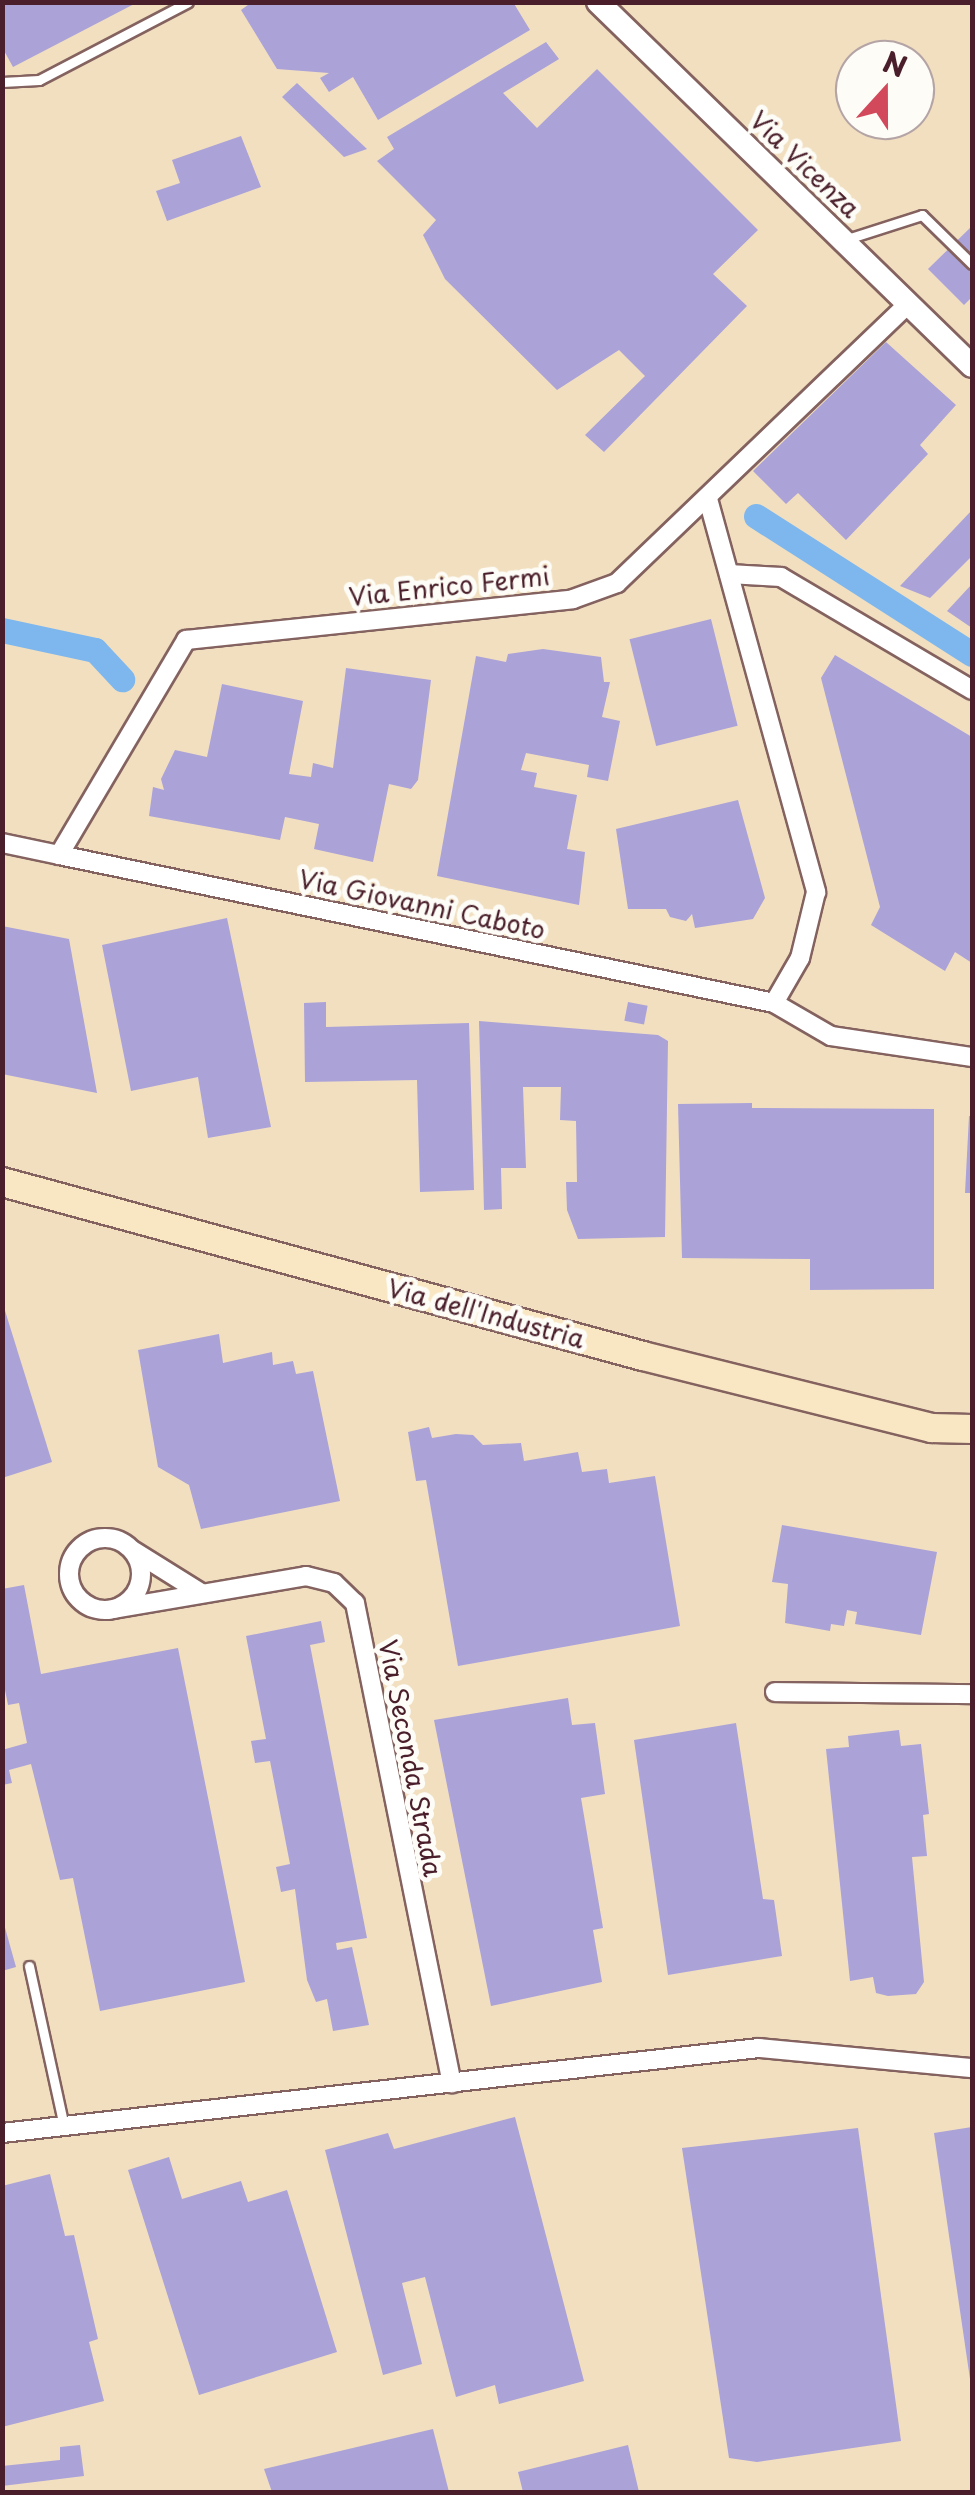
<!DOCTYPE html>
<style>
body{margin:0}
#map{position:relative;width:975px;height:2495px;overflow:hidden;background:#f1dfc0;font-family:"Playpen Sans",sans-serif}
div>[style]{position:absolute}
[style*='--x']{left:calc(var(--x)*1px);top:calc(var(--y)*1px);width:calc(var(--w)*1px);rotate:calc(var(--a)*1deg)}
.canal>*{height:25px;margin:-12.5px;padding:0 12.5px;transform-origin:12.5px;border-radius:12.5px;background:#7db7ee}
.building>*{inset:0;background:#aba2d8;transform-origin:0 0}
.roads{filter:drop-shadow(2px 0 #84625f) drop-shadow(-2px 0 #84625f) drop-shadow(0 2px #84625f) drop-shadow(0 -2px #84625f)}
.service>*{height:9px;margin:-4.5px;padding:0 4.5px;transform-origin:4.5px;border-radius:4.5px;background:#fff}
.minor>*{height:18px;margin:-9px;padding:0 9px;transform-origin:9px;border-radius:9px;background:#fff}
.minor>.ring{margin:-9px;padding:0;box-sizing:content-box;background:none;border:18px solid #fff;border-radius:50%}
.tertiary>*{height:22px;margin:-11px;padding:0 11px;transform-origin:11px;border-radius:11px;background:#fff}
.secondary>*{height:28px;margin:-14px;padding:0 14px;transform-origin:14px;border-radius:14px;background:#f9e7c3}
span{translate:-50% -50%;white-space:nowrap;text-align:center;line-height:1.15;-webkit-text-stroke:10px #fdfcf7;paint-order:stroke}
.street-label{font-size:25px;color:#4a1f2b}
.frame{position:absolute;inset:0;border:5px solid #4a1f2b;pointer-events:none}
.north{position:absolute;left:835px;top:40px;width:100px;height:100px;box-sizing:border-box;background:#fdfcf7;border:2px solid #b5a4a5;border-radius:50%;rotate:21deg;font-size:28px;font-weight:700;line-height:40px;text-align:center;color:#4a1f2b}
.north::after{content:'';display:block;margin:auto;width:35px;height:45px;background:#d1495b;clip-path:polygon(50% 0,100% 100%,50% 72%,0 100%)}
</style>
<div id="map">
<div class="canal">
<i style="--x:756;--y:516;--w:256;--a:32.6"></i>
<i style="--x:2;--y:630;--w:95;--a:12.1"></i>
<i style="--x:95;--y:650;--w:40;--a:47"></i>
</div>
<div class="building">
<i style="clip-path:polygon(2px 2px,138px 2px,13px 67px,2px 47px)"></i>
<i style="clip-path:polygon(252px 2px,513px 2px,530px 30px,378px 120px,353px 77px,329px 92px,320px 78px,329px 73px,277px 69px,241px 10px)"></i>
<i style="clip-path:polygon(546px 42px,559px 59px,503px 93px,537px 128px,597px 69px,758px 230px,713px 274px,747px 306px,604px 452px,585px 435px,645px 376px,619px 350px,557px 390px,445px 279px,423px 235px,436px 220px,377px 161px,394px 149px,387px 137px)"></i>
<i style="clip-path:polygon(297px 83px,367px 149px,344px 157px,282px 97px)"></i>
<i style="clip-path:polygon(241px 136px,261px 187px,167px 221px,156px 191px,180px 183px,172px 160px)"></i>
<i style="clip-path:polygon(972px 226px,972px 297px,964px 305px,928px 269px)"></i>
<i style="clip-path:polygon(886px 342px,956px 405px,920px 445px,928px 454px,846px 540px,798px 493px,786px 504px,753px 471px)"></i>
<i style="clip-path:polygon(972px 510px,972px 556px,930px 598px,900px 586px)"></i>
<i style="clip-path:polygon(972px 584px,972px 628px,947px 611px)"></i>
<i style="left:711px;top:619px;width:110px;height:84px;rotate:76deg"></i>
<i style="clip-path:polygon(543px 649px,601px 657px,604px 682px,610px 682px,602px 717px,620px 721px,608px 781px,587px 777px,589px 765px,526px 753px,521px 770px,537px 773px,534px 787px,577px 795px,567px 849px,585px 852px,579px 905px,437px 876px,476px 656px,506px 662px,508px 654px)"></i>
<i style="clip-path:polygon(835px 655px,972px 737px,972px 963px,955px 952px,945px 971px,871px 925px,880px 907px,821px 678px)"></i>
<i style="clip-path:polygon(346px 668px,431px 680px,418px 780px,411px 789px,389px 784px,373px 862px,314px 849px,319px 824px,285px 817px,280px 840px,149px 816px,153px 787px,164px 790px,161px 779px,175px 750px,207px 757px,222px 684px,303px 701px,289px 774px,311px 777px,313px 763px,333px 768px)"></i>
<i style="clip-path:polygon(738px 800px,765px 898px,753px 919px,695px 928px,692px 914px,686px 921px,670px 917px,666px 909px,628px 909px,616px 829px)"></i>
<i style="clip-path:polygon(227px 918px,271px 1127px,208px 1138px,198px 1077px,131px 1091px,102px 945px)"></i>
<i style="clip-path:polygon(2px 926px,69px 939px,97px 1093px,2px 1074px)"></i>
<i style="clip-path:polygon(326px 1002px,326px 1027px,469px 1023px,474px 1190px,420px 1192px,417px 1080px,305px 1082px,304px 1003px)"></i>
<i style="left:628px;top:1002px;width:20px;height:19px;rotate:11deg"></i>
<i style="clip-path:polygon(479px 1021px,658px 1035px,668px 1041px,665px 1237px,578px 1239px,567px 1210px,566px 1182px,577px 1182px,576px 1121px,560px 1120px,561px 1087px,523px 1087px,526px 1168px,501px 1168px,502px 1209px,484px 1210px)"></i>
<i style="clip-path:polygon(752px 1103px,752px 1108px,934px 1109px,934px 1289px,810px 1290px,810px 1259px,682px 1258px,678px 1104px)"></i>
<i style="clip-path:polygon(969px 1116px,972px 1116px,972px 1193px,965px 1193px)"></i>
<i style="clip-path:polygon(2px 1301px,52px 1462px,2px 1478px)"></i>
<i style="clip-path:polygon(219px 1334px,223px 1363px,272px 1352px,273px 1365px,293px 1361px,296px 1374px,313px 1371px,340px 1501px,201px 1529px,189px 1485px,158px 1467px,138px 1350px)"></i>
<i style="clip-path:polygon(429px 1427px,432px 1438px,456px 1434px,473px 1435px,483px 1445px,521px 1443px,524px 1461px,578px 1452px,582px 1472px,607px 1469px,609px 1483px,655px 1476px,680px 1626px,458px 1666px,426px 1480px,416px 1481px,408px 1432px)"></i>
<i style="clip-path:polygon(782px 1525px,937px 1552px,921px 1635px,855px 1624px,857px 1612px,847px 1610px,844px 1626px,831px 1624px,830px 1631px,785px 1623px,788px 1584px,772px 1582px)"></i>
<i style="clip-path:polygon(24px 1585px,41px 1674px,178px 1648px,245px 1982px,100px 2011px,73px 1878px,60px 1880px,31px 1764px,9px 1770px,12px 1783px,2px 1785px,2px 1750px,27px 1743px,19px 1703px,8px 1705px,2px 1675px,2px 1589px)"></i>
<i style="clip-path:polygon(321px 1621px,325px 1642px,310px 1645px,367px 1938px,336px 1943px,337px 1950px,352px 1947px,369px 2025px,333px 2031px,327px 1999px,316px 2002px,307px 1980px,295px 1889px,281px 1892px,276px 1867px,290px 1864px,270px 1761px,255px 1763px,251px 1741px,266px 1739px,246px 1636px)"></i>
<i style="clip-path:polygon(568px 1698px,572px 1725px,595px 1723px,605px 1794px,581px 1798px,603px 1928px,593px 1930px,602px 1982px,491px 2006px,434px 1720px)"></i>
<i style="clip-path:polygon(736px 1723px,763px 1899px,774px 1900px,782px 1956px,668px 1975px,634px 1740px)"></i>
<i style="clip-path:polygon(899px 1730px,901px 1746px,921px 1744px,929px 1814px,923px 1815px,927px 1856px,912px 1857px,924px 1982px,916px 1994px,888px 1996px,876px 1993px,873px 1977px,850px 1981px,826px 1749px,849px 1747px,848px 1736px)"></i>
<i style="clip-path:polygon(2px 1917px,16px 1967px,2px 1971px)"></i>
<i style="clip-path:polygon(515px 2117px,584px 2381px,499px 2404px,495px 2385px,456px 2397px,425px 2277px,402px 2283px,422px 2364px,383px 2375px,325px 2150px,388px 2133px,394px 2149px)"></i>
<i style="clip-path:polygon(972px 2127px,972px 2379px,970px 2379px,934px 2133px)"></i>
<i style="clip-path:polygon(858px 2128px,901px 2441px,757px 2462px,729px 2458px,682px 2148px)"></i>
<i style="clip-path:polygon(169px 2157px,182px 2199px,241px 2181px,248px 2202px,287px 2190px,337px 2352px,199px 2395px,128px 2170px)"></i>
<i style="clip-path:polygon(50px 2174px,65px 2236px,74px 2235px,98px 2339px,89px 2342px,104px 2401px,2px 2427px,2px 2186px)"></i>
<i style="clip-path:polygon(433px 2429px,449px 2492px,272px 2492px,264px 2469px)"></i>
<i style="clip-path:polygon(80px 2445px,84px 2476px,2px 2486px,2px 2466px,60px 2460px,60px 2447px)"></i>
<i style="clip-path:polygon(628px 2445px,639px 2492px,523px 2492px,518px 2472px)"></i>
</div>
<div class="roads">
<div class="service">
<i style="--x:2;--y:82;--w:37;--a:-3"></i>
<i style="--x:39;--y:80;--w:168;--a:-27.6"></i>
<i style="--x:844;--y:240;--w:82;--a:-17.8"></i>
<i style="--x:922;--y:215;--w:70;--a:44.4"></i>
<i style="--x:29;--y:1966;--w:164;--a:77.7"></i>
</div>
<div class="minor">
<i style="--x:708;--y:499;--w:408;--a:74.6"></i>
<i style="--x:816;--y:892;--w:68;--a:103.6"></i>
<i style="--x:800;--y:958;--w:52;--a:120"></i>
<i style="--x:729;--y:574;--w:52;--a:3.3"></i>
<i style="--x:781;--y:577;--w:222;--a:30.6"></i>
<i style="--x:2;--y:843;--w:58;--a:11.9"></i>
<i style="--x:59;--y:855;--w:250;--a:-59.4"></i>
<i style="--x:186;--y:640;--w:389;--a:-6"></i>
<i style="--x:573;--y:599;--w:47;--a:-20"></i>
<i style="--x:617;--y:583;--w:405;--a:-43.8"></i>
<i style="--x:59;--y:855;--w:730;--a:11.69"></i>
<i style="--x:774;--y:1003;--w:66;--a:30.1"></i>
<i style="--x:831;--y:1036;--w:143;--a:8.5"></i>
<i class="ring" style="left:69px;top:1538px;width:54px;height:54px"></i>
<i style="--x:134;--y:1551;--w:79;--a:32.1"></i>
<i style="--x:108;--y:1610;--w:201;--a:-9.7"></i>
<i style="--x:306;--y:1576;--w:29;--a:14"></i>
<i style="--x:334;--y:1583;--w:29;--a:44"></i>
<i style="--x:355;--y:1603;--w:490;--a:78.6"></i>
<i style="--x:775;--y:1692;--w:197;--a:0.6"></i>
<i style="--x:2;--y:2133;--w:762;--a:-6.41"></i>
<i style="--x:759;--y:2048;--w:214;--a:5.4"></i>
</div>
<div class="tertiary">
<i style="--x:598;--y:2;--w:522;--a:44.22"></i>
</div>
<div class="secondary">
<i style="--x:2;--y:1182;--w:664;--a:15.19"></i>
<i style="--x:643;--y:1356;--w:298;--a:14"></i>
<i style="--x:932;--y:1428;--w:40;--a:1.4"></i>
</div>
</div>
<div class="street-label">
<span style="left:805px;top:164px;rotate:44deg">Via Vicenza</span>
<span style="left:449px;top:586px;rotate:-6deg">Via Enrico Fermi</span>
<span style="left:422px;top:904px;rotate:12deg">Via Giovanni Caboto</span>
<span style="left:486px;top:1313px;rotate:15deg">Via dell'Industria</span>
<span style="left:411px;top:1758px;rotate:79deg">Via Seconda Strada</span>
</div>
<div class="frame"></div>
<div class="north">N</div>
</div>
